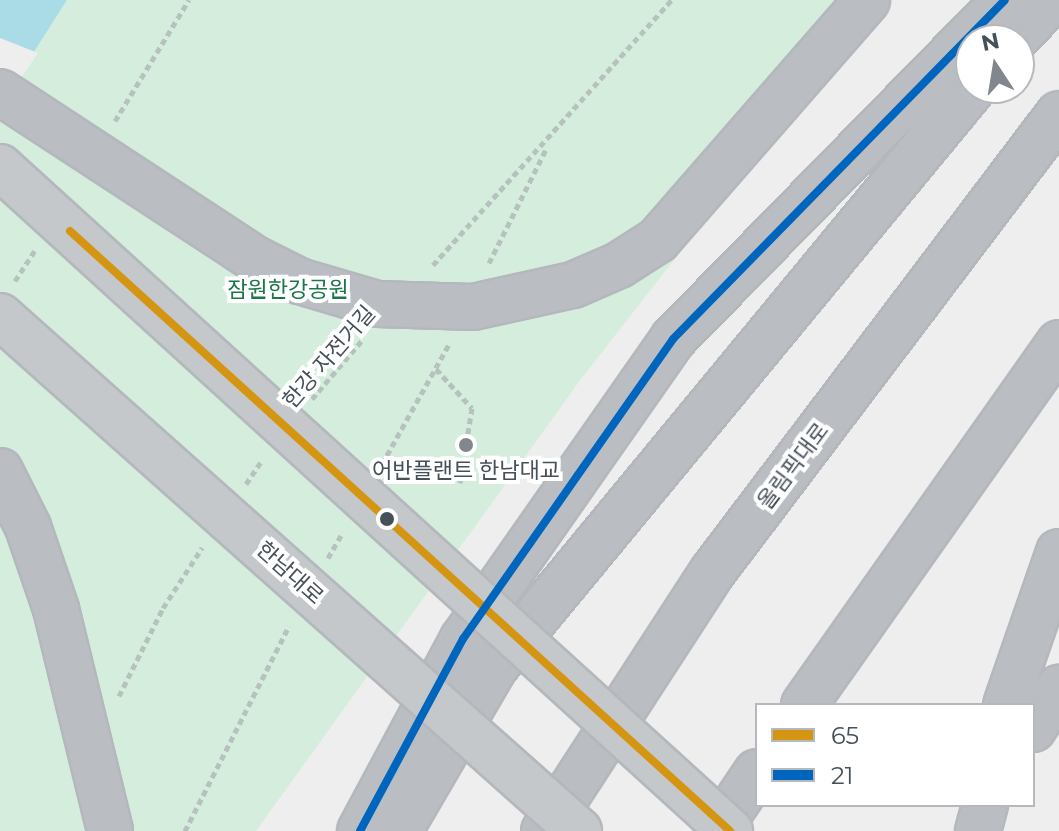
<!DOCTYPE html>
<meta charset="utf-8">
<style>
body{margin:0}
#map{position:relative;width:1059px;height:831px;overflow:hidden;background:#efeeee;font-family:Montserrat,"Noto Sans KR",sans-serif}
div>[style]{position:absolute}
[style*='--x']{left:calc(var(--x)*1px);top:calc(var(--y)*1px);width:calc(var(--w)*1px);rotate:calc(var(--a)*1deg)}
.green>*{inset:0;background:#d4eddd}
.water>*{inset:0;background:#aadce8}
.pier>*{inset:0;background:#efeeee}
.path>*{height:5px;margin-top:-2.5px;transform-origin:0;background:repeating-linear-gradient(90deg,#b6c2be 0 6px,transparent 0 10px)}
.roads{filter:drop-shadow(2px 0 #b4b8bd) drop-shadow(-2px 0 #b4b8bd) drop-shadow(0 2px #b4b8bd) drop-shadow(0 -2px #b4b8bd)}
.highway>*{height:44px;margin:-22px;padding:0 22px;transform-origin:22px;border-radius:22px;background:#babec3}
.bridges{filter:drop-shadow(2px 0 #b4b8bd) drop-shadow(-2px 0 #b4b8bd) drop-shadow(0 2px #b4b8bd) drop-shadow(0 -2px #b4b8bd)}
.major-bridge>*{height:44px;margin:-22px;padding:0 22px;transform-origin:22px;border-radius:22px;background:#c4c8cb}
.highway-bridge>*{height:44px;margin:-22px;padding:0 22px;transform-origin:22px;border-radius:22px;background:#babec3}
.bus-1>*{height:8px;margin:-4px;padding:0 4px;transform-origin:4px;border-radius:4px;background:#d49512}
.bus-2>*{height:8px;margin:-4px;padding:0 4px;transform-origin:4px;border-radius:4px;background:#0065bd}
.dots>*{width:22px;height:22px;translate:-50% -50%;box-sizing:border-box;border:4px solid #fff;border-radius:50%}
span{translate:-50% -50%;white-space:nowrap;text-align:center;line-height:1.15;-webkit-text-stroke:8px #fff;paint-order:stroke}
.park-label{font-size:22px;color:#1c7649}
.street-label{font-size:22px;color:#465059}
.poi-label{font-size:22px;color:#465059}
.legend{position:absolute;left:755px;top:703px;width:280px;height:104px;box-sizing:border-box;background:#fff;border:2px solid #b5b9bd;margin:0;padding:10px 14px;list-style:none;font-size:24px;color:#465059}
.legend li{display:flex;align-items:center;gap:16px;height:40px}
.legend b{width:40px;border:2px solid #b5b9bd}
.north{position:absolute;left:955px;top:24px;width:80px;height:80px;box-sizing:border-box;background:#fff;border:2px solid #b5b9bd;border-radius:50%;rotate:348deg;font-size:22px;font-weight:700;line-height:32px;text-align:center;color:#465059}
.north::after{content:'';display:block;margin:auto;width:28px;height:36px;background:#81878d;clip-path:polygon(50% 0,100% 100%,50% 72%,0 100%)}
</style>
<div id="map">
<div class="green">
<i style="clip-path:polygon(67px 0,877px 0,581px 379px,256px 831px,0 831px,0 105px)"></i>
</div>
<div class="water">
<i style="clip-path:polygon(0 0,67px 0,0 105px)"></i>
</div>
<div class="pier">
<i style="clip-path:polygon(0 38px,38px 53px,0 109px)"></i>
</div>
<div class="path">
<i style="--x:115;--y:121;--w:142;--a:-58.6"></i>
<i style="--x:489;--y:263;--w:130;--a:-63.4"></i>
<i style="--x:433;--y:265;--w:357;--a:-48"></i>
<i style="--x:15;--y:281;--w:38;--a:-57"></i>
<i style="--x:436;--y:369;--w:53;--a:47.3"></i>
<i style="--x:472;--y:408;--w:76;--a:99.1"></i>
<i style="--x:312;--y:399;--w:79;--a:-49.6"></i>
<i style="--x:382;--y:464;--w:137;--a:-60.8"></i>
<i style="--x:246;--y:484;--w:30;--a:-56"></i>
<i style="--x:328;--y:558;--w:30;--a:-60"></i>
<i style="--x:119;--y:696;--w:98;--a:-63.4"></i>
<i style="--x:163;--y:608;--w:72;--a:-57"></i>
<i style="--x:185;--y:831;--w:230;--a:-63.1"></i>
</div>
<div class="roads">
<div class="highway">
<i style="--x:1014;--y:40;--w:55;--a:-46.5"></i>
<i style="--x:804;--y:705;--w:443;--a:-54.8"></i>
<i style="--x:1006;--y:705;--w:162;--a:-70.9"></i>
<i style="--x:1033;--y:729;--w:49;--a:-57.6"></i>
<i style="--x:360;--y:831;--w:218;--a:-61.8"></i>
<i style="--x:463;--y:639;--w:366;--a:-55"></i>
<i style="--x:673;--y:339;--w:474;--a:-45.6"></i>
<i style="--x:399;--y:831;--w:190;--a:-59.7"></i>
<i style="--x:495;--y:667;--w:751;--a:-50.46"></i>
<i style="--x:544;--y:831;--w:310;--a:-57"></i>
<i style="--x:713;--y:571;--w:573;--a:-52.87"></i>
<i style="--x:717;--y:831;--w:71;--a:-55.9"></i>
<i style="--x:978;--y:831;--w:27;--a:-75"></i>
</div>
</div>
<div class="bridges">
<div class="major-bridge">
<i style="--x:0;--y:167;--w:987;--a:42.29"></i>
<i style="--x:0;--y:316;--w:775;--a:41.65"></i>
</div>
<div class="highway-bridge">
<i style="--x:0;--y:92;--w:307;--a:33.2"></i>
<i style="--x:257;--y:260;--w:47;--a:26.6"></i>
<i style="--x:299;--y:281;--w:81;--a:16.4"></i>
<i style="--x:377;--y:304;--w:96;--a:1.8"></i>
<i style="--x:473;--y:307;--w:102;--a:-12.4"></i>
<i style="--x:573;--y:285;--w:50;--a:-23.5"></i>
<i style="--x:619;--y:265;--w:46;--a:-32.7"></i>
<i style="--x:658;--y:240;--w:318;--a:-48.9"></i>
<i style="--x:0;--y:471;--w:63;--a:63.4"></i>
<i style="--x:28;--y:527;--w:87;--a:71.1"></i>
<i style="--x:56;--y:609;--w:228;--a:76.3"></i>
</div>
</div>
<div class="bus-1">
<i style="--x:70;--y:231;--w:892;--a:42.27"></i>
</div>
<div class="bus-2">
<i style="--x:360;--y:831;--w:218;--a:-61.8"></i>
<i style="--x:463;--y:639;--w:366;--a:-55"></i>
<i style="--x:673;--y:339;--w:474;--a:-45.6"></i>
</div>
<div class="dots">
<i style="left:466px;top:445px;background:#81878d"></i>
<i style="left:387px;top:519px;background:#465059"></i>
</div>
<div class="park-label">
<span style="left:288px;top:290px">잠원한강공원</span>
</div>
<div class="street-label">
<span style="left:329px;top:357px;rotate:-49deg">한강 자전거길</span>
<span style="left:793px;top:466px;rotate:-53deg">올림픽대로</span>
<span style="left:290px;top:573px;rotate:42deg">한남대로</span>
</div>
<div class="poi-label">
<span style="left:466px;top:471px">어반플랜트 한남대교</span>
</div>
<ul class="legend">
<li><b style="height:10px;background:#d49512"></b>65</li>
<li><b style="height:10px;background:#0065bd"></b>21</li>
</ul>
<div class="north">N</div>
</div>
